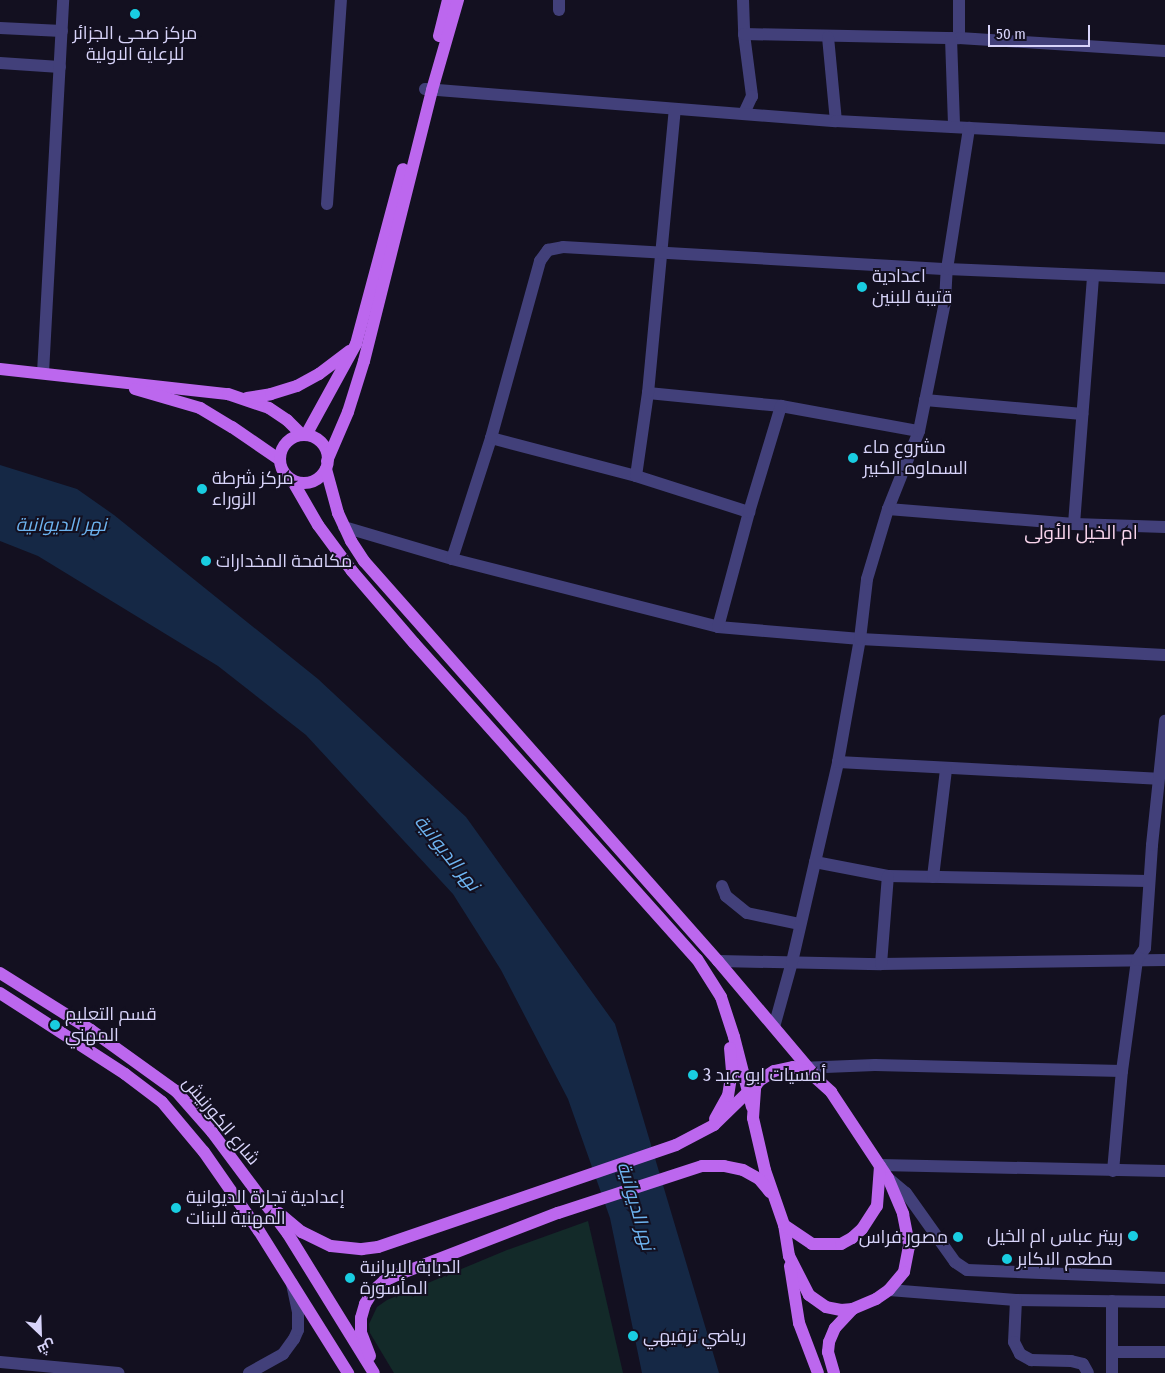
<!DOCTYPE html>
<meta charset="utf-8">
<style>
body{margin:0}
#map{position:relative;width:1165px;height:1373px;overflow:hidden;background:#131020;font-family:"Fira Sans Condensed",Cairo,sans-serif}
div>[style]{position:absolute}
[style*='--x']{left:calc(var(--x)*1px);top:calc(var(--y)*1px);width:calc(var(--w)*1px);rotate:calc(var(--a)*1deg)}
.green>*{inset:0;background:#132a29}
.water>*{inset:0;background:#152845}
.minor>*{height:12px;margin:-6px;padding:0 6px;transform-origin:6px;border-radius:6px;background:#42407a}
.major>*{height:12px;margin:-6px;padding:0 6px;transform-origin:6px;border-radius:6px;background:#bc67ee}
.major>.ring{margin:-6px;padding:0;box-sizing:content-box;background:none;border:12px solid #bc67ee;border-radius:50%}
.dots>*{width:14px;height:14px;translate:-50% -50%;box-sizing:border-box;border:2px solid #131020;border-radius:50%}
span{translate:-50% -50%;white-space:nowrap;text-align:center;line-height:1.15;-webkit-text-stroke:4px #131020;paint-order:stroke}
.poi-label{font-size:18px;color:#d8d4fa}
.left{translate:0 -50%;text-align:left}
.right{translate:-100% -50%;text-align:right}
.street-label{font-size:18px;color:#d8d4fa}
.water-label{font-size:19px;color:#6db3ef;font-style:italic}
.neighbourhood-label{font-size:19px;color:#fad6ed}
.north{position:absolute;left:15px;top:1308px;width:50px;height:50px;-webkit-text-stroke:4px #131020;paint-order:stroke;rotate:156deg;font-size:14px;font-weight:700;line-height:20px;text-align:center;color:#d8d4fa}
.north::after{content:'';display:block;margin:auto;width:18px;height:22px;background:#d8d4fa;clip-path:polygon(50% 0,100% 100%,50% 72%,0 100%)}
.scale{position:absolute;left:988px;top:25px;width:102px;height:22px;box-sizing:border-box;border:2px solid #d8d4fa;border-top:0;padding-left:6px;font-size:15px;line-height:18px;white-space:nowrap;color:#d8d4fa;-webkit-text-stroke:4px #131020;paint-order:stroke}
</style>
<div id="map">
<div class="green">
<i style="clip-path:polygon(588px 1221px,623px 1373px,394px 1373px,370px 1333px,369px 1324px,377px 1307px,387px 1300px,507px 1250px)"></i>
</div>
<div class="water">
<i style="clip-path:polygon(0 465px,77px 489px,114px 515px,318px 679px,466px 817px,615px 1024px,719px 1373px,642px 1373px,610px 1218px,568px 1099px,501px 970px,453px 894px,306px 735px,218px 666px,38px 556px,0 541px)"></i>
</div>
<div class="minor">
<i style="--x:559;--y:0;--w:10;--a:90"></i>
<i style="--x:743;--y:0;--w:34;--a:88"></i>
<i style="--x:744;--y:34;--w:63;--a:82.6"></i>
<i style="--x:752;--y:96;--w:19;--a:115"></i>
<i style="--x:959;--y:0;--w:38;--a:90"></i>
<i style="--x:0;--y:28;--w:62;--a:2.8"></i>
<i style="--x:744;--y:34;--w:215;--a:1.1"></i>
<i style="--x:959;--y:38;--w:206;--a:3.6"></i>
<i style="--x:828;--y:37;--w:84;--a:84.6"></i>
<i style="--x:951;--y:38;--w:88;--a:88"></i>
<i style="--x:0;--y:63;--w:60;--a:3.8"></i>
<i style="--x:425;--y:89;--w:412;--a:4.5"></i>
<i style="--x:836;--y:121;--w:329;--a:3"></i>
<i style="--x:327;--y:204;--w:204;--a:-86.1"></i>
<i style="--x:43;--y:373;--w:374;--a:-86.9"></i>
<i style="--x:648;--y:393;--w:134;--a:5.6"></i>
<i style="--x:781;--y:406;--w:140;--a:10.3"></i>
<i style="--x:925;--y:400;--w:158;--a:5.1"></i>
<i style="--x:491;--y:438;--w:150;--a:14.7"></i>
<i style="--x:636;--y:476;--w:119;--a:17.7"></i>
<i style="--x:636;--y:476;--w:84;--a:-81.8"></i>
<i style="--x:648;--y:393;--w:285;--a:-84.6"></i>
<i style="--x:888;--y:509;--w:187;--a:4.6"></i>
<i style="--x:1074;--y:524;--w:91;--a:1.9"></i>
<i style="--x:1074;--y:524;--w:249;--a:-85.6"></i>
<i style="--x:344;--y:527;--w:113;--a:16.5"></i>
<i style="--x:452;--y:559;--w:275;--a:14.3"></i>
<i style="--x:718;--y:627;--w:143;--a:4.8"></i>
<i style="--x:860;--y:639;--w:305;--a:3"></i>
<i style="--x:452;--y:559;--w:127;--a:-72.1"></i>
<i style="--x:491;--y:438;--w:184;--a:-74.5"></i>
<i style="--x:540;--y:261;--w:14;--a:-54"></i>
<i style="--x:548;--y:250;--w:15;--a:-11"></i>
<i style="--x:563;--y:247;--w:385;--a:3.3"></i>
<i style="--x:947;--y:269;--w:218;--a:2.4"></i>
<i style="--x:718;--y:627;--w:119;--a:-74.9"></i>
<i style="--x:749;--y:512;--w:111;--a:-73.2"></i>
<i style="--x:838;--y:762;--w:320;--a:3"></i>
<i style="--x:815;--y:862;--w:74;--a:10.9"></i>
<i style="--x:888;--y:876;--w:261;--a:1.1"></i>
<i style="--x:933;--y:877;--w:108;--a:-83.1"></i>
<i style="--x:722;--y:886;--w:11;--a:68"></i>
<i style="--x:726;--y:896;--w:27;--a:39"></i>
<i style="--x:747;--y:913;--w:53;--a:11.9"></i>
<i style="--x:718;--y:961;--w:163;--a:1.1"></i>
<i style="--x:881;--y:964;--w:284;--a:-0.8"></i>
<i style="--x:881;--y:964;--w:88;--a:-85.5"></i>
<i style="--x:774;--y:1027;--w:67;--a:-74.5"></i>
<i style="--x:792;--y:962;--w:205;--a:-77"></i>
<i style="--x:838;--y:762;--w:125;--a:-79.9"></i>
<i style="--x:860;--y:639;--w:60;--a:-83.3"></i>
<i style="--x:867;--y:579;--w:73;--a:-73.3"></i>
<i style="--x:888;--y:509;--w:84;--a:-68.3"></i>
<i style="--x:919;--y:431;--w:132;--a:-78.6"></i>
<i style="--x:945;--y:302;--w:33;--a:-87"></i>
<i style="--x:947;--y:269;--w:143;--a:-81.1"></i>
<i style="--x:800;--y:1068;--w:75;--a:-2.3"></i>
<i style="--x:875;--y:1065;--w:247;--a:1.4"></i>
<i style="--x:880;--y:1165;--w:285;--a:1.2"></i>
<i style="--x:1113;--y:1171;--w:100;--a:-84.9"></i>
<i style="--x:1122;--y:1071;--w:112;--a:-82.3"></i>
<i style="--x:1137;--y:960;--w:14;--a:-56"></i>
<i style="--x:1145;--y:948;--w:103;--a:-86.1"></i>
<i style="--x:1152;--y:845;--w:125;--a:-84"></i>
<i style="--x:888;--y:1178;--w:23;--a:40"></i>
<i style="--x:906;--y:1193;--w:85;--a:54.6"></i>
<i style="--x:955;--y:1262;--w:14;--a:34"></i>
<i style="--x:967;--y:1270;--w:198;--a:2.3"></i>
<i style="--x:889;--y:1290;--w:127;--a:4.5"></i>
<i style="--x:1016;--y:1300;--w:149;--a:0.8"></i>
<i style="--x:1016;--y:1300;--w:42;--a:92.7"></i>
<i style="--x:1014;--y:1342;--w:13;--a:63"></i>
<i style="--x:1020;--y:1354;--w:13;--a:29"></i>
<i style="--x:1031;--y:1360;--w:40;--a:1.4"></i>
<i style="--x:1071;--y:1361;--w:12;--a:14"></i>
<i style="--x:1083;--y:1364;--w:10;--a:61"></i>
<i style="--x:1112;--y:1352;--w:53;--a:0"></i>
<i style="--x:0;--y:1362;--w:119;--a:5.3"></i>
<i style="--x:249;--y:1373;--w:39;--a:-29"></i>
<i style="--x:283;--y:1354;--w:19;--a:-54"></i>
<i style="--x:294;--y:1339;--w:10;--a:-66"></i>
<i style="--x:298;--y:1330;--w:18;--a:-90"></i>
<i style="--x:298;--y:1312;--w:29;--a:-102"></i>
<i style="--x:1112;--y:1373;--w:72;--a:-90"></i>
</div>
<div class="major">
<i style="--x:439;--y:36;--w:37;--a:-76"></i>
<i style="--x:0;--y:369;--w:229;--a:6.3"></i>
<i style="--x:228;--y:394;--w:43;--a:18.9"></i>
<i style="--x:269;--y:408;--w:22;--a:34"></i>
<i style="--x:287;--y:420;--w:21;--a:45"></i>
<i style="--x:135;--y:389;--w:68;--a:16.3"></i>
<i style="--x:200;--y:408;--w:37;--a:31"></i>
<i style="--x:232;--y:427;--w:58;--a:34.5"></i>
<i style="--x:247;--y:398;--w:24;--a:-9"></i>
<i style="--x:271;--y:394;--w:27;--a:-17"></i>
<i style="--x:297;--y:386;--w:25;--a:-29"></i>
<i style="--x:319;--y:374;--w:38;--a:-37"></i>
<i style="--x:306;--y:435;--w:104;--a:-61.2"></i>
<i style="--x:356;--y:344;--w:181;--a:-75"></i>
<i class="ring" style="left:280px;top:435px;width:36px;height:36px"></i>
<i style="--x:327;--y:461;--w:53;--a:-66.8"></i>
<i style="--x:348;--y:412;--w:53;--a:-72.6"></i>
<i style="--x:364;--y:361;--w:279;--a:-75.9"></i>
<i style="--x:432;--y:90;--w:94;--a:-73.9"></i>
<i style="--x:326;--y:469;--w:46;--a:74.7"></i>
<i style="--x:338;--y:513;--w:31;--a:65"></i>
<i style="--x:351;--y:541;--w:24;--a:57"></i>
<i style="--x:364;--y:561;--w:534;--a:48.49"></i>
<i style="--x:718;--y:961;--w:152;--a:49.8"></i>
<i style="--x:292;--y:480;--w:52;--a:60"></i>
<i style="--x:318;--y:525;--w:57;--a:53.5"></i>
<i style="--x:352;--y:571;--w:95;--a:49.3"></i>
<i style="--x:414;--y:643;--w:424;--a:48.2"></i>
<i style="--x:697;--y:959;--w:45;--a:57.7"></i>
<i style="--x:721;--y:997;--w:42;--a:72"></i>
<i style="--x:734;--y:1037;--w:72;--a:75.6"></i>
<i style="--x:0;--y:973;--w:107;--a:32.1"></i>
<i style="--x:91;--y:1030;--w:105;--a:35.7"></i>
<i style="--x:176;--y:1091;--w:55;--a:48.7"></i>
<i style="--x:212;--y:1132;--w:127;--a:53.3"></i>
<i style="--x:288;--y:1234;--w:163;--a:58.3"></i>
<i style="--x:0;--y:993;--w:149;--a:32.9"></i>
<i style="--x:125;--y:1074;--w:46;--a:37.1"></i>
<i style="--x:162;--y:1102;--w:65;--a:50"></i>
<i style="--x:204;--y:1152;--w:96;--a:55.2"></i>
<i style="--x:259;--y:1231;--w:168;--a:57.9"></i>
<i style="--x:793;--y:1067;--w:17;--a:17"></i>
<i style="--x:809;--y:1072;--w:30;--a:42"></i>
<i style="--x:831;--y:1092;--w:103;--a:56.5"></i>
<i style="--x:888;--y:1178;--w:39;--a:67"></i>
<i style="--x:903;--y:1214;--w:33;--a:79"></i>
<i style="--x:909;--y:1246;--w:26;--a:101"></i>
<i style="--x:904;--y:1272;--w:23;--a:130"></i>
<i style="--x:889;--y:1290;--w:16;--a:145"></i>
<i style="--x:876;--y:1299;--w:25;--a:157"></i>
<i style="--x:853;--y:1309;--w:12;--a:175"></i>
<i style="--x:841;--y:1310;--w:15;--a:-169"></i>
<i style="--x:826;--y:1307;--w:21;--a:-145"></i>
<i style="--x:809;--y:1295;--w:44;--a:-117.1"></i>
<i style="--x:789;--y:1256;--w:31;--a:-99"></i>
<i style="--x:784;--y:1225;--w:58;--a:-109.1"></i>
<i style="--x:765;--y:1170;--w:53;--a:-103"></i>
<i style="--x:753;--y:1118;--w:31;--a:-86"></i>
<i style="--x:755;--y:1087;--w:7;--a:-56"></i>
<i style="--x:759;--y:1081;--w:18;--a:-34"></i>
<i style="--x:774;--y:1071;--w:19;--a:-12"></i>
<i style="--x:715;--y:1119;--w:26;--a:-61"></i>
<i style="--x:728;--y:1096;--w:25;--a:-81"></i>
<i style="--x:732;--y:1071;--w:23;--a:-95"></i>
<i style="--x:279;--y:1213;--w:30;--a:40"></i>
<i style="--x:302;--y:1232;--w:32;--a:26"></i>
<i style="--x:331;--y:1246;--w:31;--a:6"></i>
<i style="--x:362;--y:1249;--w:16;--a:-7"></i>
<i style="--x:378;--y:1247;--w:315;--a:-18.9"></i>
<i style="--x:676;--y:1145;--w:43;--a:-27.8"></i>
<i style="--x:714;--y:1125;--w:53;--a:-44.2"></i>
<i style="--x:784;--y:1225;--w:34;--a:34"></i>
<i style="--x:812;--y:1244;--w:29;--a:0"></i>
<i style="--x:841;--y:1244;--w:13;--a:-29"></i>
<i style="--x:852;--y:1238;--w:13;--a:-42"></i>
<i style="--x:862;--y:1229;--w:27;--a:-57"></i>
<i style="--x:877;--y:1206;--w:40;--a:-85.7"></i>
<i style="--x:790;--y:1266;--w:58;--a:81"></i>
<i style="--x:799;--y:1323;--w:53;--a:69.2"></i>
<i style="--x:370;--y:1356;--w:25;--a:-111"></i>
<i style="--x:361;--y:1333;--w:15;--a:-90"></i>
<i style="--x:361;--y:1318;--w:15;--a:-74"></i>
<i style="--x:365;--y:1304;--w:15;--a:-58"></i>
<i style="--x:373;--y:1291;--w:15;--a:-42"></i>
<i style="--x:384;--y:1281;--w:14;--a:-25"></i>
<i style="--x:397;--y:1275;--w:173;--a:-21.1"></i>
<i style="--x:558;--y:1213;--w:151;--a:-18.1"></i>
<i style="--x:702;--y:1166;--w:22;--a:0"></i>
<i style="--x:724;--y:1166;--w:19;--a:12"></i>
<i style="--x:743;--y:1170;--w:18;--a:29"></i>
<i style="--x:759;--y:1179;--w:17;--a:50"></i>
<i style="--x:834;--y:1373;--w:22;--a:-106"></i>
<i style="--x:828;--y:1352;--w:10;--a:-84"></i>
<i style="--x:829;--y:1342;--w:15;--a:-67"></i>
<i style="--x:835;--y:1328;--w:26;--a:-47"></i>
</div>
<div class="dots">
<i style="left:135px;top:14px;background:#19cde1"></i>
<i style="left:862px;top:287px;background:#19cde1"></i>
<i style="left:853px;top:458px;background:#19cde1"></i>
<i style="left:202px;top:489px;background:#19cde1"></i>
<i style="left:206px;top:561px;background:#19cde1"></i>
<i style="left:55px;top:1025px;background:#19cde1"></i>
<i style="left:693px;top:1075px;background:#19cde1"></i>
<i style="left:176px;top:1208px;background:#19cde1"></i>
<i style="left:1133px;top:1236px;background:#19cde1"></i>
<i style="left:958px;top:1237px;background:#19cde1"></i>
<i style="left:1007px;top:1259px;background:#19cde1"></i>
<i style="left:350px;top:1278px;background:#19cde1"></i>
<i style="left:633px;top:1336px;background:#19cde1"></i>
</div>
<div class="poi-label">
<span style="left:135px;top:44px">مركز صحي الجزائر<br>للرعاية الاولية</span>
<span class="left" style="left:872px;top:287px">اعدادية<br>قتيبة للبنين</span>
<span class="left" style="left:863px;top:458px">مشروع ماء<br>السماوه الكبير</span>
<span class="left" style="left:212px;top:489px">مركز شرطة<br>الزوراء</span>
<span class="left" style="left:216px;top:561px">مكافحة المخدارات</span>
<span class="left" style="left:65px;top:1025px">قسم التعليم<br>المهني</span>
<span class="left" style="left:703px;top:1075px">أمسيات ابو عبد 3</span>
<span class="left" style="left:186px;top:1208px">إعدادية تجارة الديوانية<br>المهنية للبنات</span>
<span class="right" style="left:1123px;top:1236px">ربيتر عباس ام الخيل</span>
<span class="right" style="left:948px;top:1237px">مصور فراس</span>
<span class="left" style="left:1017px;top:1259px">مطعم الاكابر</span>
<span class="left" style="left:360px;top:1278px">الدبابة الايرانية<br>المأسورة</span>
<span class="left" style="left:643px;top:1336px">رياضي ترفيهي</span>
</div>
<div class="street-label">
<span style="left:221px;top:1121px;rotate:50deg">شارع الكورنيش</span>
</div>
<div class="water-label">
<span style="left:61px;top:525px">نهر الديوانية</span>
<span style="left:447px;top:853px;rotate:51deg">نهر الديوانية</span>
<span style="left:636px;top:1206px;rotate:74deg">نهر الديوانية</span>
</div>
<div class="neighbourhood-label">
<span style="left:1081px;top:533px">ام الخيل الأولى</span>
</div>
<div class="north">ش</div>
<div class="scale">50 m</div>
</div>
